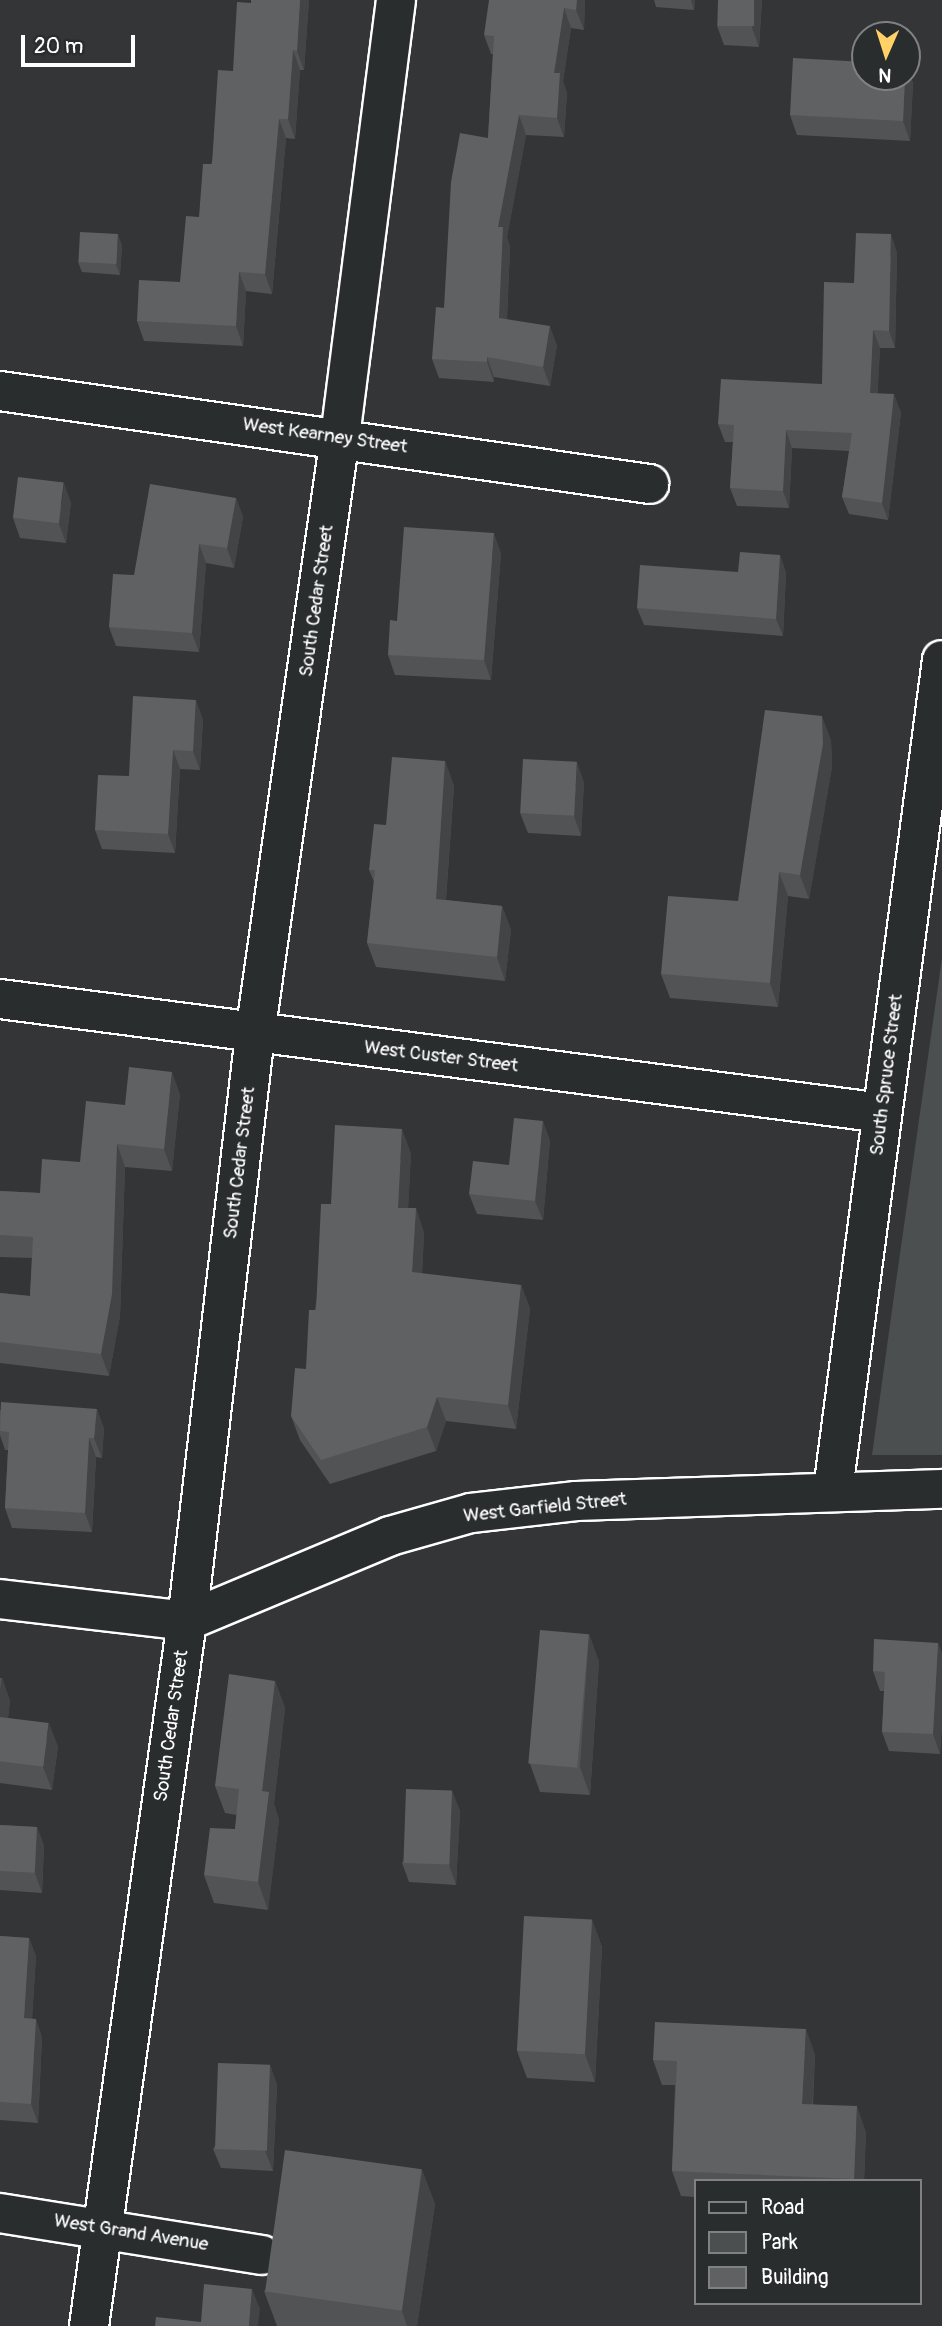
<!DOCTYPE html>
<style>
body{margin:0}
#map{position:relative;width:942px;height:2326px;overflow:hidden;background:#333536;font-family:Pangolin,sans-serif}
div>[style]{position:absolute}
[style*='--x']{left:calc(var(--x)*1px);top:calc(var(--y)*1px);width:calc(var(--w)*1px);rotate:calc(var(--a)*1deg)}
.green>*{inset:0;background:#4c4f50}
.roads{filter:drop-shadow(2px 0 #fff) drop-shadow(-2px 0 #fff) drop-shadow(0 2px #fff) drop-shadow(0 -2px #fff)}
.street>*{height:38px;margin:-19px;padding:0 19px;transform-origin:19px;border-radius:19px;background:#2a2d2e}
.secondary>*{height:38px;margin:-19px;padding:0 19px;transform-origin:19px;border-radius:19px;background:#2a2d2e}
.wall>*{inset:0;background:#525354}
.shaded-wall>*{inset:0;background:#424445}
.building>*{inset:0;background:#5f6162;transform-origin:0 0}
span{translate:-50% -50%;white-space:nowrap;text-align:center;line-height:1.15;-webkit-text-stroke:6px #2a2d2e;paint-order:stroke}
.street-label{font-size:19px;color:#fff}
.legend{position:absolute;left:694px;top:2179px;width:228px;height:126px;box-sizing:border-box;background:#2a2d2e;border:2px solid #7f8182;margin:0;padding:9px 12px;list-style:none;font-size:21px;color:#fff}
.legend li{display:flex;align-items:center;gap:14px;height:35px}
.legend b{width:35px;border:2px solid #7f8182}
.north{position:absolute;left:851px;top:21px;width:70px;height:70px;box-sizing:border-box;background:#2a2d2e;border:2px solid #7f8182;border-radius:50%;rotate:183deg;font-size:19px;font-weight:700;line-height:28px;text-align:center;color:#fff}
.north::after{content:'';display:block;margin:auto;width:24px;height:32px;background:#ffd166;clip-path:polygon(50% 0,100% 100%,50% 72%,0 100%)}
.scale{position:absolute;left:21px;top:35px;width:114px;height:32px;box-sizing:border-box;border:4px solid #fff;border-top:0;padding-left:9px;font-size:21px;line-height:24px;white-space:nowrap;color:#fff;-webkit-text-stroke:5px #2a2d2e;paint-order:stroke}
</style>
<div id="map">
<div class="green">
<i style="clip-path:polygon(942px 958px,942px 1455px,872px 1455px,893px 1303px)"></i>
</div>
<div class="roads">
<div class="street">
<i style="--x:0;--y:391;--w:656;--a:8.15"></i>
<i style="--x:0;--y:999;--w:889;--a:7.36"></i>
<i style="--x:833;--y:1490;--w:837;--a:-82.52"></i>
<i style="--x:0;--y:1599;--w:188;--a:6.7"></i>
<i style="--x:187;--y:1621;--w:591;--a:-83.39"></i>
<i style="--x:255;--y:1034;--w:603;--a:-81.9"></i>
<i style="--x:340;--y:437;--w:441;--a:-82.7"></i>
<i style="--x:0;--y:2213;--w:265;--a:9.1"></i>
</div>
<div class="secondary">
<i style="--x:89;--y:2326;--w:712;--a:-82.09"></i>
<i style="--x:187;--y:1621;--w:220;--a:-22.7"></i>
<i style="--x:390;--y:1536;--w:84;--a:-15.9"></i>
<i style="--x:471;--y:1513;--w:106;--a:-6.5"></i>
<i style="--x:576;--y:1501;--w:366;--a:-1.9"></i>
</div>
</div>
<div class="wall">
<i style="clip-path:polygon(309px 0,304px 70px,300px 70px,295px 139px,286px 138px,272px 294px,246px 291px,243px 346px,144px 341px,137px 321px,180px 282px,199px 217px,233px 71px,251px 3px)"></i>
<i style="clip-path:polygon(585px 0,584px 30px,571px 28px,563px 81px,567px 93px,564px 137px,526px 135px,507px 237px,510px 247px,507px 319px,557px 345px,550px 386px,494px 377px,494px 382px,439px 378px,432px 359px,488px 138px,493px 54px,491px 54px,484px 35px)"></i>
<i style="clip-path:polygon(654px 0,695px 0,694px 10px,656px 7px)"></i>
<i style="clip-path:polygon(718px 0,762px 0,759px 47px,724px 45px,717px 26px)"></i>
<i style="clip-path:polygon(907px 67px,913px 83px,910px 141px,797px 135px,790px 115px,907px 77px)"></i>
<i style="clip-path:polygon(122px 245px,120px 275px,82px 272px,78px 262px)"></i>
<i style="clip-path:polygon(897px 252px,895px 348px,880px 348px,877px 394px,901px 412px,888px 520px,849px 514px,842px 497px,849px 451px,792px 448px,789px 508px,737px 506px,730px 488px,733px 442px,725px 442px,718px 424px,822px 384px,854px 283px)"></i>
<i style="clip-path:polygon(236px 498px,243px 517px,234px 568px,206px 563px,199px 652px,116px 646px,109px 627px,134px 575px)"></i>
<i style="clip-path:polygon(71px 502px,66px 543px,20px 538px,13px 518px)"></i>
<i style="clip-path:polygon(501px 553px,491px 680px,395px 675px,388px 655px,397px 621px)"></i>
<i style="clip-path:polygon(780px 555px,786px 573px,783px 636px,644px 625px,637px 608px,738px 572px)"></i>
<i style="clip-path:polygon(203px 719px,200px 770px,180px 769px,175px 853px,102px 849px,95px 830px)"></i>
<i style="clip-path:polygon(831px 740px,832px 767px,809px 899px,788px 896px,778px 1007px,670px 998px,661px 974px,738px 901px)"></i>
<i style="clip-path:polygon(445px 761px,454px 786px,446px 900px,502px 906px,511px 930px,505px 981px,376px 967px,367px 943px,374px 882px,369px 870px,386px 825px)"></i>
<i style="clip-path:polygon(584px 782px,581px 836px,528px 833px,520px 813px)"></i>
<i style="clip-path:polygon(180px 1094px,172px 1171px,125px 1167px,120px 1316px,109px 1376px,0 1363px,0 1293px,30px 1296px,32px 1258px,0 1257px,0 1191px,40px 1193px,80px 1162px,125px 1105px)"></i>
<i style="clip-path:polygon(550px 1140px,543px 1220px,477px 1214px,469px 1194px,509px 1165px)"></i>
<i style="clip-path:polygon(411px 1153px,408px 1208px,416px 1208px,424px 1233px,422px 1274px,521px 1285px,530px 1309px,516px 1429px,446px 1421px,436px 1451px,330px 1484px,300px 1440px,291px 1416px,306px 1369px,331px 1204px)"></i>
<i style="clip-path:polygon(0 1410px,104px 1428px,102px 1458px,96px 1457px,92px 1532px,12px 1528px,5px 1508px,8px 1450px,5px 1450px,0 1435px)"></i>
<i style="clip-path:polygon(589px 1634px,599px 1662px,590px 1795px,540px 1792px,530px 1764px)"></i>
<i style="clip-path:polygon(938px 1643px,942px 1654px,942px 1724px,940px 1754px,889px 1751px,882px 1732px,884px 1691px,880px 1691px,873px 1671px)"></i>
<i style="clip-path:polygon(0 1678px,2px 1678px,10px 1701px,8px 1718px,58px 1746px,52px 1790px,0 1783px)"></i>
<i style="clip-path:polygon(275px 1681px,285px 1708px,274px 1804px,279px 1820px,268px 1910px,214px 1903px,204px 1875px,235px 1829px,237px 1815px,225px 1813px,215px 1786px)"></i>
<i style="clip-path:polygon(452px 1791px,460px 1811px,456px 1885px,409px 1882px,402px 1863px)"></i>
<i style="clip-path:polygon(0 1825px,37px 1827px,44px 1846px,42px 1893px,0 1890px)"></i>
<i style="clip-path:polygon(592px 1920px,602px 1947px,595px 2082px,527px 2078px,517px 2051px)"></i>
<i style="clip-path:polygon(0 1936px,29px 1938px,36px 1956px,32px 2019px,36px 2019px,42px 2038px,38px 2123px,0 2120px)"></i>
<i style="clip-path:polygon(815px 2054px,813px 2104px,866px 2132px,864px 2181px,695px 2181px,695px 2197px,681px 2196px,672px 2171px,675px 2085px,662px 2085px,653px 2060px)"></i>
<i style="clip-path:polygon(270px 2065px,277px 2085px,273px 2171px,221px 2168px,213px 2149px)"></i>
<i style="clip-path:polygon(422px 2170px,435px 2204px,417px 2326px,277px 2326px,264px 2291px)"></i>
</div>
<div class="shaded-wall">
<i style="clip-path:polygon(300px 0,309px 0,304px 70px,297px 51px)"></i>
<i style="clip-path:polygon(577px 0,585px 0,584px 30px,576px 10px)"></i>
<i style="clip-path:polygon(691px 0,695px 0,694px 10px)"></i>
<i style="clip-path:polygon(754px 0,762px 0,759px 47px,752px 28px)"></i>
<i style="clip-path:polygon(564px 8px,571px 28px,563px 81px,567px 93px,564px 137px,557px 118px,554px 73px)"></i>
<i style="clip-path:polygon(293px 50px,300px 70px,295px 139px,288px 119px)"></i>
<i style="clip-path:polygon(907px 67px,913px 83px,910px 141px,903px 121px,905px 77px,907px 77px)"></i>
<i style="clip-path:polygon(519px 115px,526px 135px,507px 237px,510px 247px,506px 337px,499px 318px,498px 227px)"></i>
<i style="clip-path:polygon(279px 119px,286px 138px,272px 294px,265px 274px)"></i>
<i style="clip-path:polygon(118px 234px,122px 245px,120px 275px,116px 265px)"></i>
<i style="clip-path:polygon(891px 234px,897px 252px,895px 348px,889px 331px)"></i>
<i style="clip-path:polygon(239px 272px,246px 291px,243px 346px,236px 326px)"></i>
<i style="clip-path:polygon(550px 326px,557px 345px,550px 386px,543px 367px)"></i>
<i style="clip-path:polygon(873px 330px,880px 348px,877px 411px,870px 393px)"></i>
<i style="clip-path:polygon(487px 357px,494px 377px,494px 382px,487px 362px)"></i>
<i style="clip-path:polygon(894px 394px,901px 412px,888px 520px,882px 503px)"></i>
<i style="clip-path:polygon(786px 430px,792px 448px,789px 508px,783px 491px)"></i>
<i style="clip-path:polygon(64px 483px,71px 502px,66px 543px,59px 524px)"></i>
<i style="clip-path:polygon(236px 498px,243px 517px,234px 568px,227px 548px)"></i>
<i style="clip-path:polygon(494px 533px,501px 553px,491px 680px,484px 660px)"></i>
<i style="clip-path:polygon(199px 544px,206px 563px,199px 652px,192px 633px)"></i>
<i style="clip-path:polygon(780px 555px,786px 573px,783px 636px,776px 619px)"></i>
<i style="clip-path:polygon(196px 700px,203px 719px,200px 770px,193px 751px)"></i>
<i style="clip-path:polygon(822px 716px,831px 740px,832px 767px,809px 899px,800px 875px)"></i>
<i style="clip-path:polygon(173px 750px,180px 769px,175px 853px,168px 834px)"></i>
<i style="clip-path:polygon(445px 761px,454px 786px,444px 923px,436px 899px)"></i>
<i style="clip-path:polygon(577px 762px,584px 782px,581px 836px,574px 816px)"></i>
<i style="clip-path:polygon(779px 872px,788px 896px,778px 1007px,770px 983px)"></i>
<i style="clip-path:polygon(502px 906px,511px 930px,505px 981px,497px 957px)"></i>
<i style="clip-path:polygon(172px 1072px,180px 1094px,172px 1171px,164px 1149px)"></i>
<i style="clip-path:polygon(543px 1121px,550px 1140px,543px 1220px,535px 1201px)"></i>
<i style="clip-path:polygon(402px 1129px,411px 1153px,407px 1232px,398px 1208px)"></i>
<i style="clip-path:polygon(117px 1144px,125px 1167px,120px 1316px,109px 1376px,101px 1354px)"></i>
<i style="clip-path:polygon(416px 1208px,424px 1233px,421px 1297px,412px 1272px)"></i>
<i style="clip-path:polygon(521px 1285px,530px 1309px,516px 1429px,508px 1405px)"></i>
<i style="clip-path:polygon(437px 1397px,446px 1421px,436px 1451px,427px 1427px)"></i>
<i style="clip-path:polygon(97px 1409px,104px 1428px,102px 1458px,94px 1438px)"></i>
<i style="clip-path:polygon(89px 1438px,96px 1457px,92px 1532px,85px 1513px)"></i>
<i style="clip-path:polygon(589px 1634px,599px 1662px,590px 1795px,580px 1767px)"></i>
<i style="clip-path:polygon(938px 1643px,942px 1654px,942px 1724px,940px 1754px,933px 1734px)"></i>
<i style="clip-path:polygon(2px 1678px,10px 1701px,5px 1739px,0 1727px,0 1689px)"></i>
<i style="clip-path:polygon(275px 1681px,285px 1708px,274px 1804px,279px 1820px,268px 1910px,258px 1882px,262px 1791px)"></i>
<i style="clip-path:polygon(49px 1723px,58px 1746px,52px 1790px,43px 1767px)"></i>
<i style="clip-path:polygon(452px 1791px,460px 1811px,456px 1885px,449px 1865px)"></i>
<i style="clip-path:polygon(37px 1827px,44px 1846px,42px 1893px,35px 1873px)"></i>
<i style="clip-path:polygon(592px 1920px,602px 1947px,595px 2082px,585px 2054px)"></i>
<i style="clip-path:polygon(29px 1938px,36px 1956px,31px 2037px,24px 2018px)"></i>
<i style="clip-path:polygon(36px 2019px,42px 2038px,38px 2123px,31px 2104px)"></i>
<i style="clip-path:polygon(806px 2029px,815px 2054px,811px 2129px,802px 2104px)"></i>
<i style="clip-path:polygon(270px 2065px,277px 2085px,273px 2171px,265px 2151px)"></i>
<i style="clip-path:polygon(857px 2106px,866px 2132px,864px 2181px,854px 2181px,854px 2179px)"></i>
<i style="clip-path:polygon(422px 2170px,435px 2204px,417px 2326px,407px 2326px,402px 2311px)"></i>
<i style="clip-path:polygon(252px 2289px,260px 2309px,258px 2326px,249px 2326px)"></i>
</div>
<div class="building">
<i style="clip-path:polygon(251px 0,300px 0,297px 51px,293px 50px,288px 119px,279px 119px,265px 274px,239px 272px,236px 326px,137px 321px,139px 280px,180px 282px,186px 216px,199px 217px,203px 164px,212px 164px,218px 70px,233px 71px,237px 2px,251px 3px)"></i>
<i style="clip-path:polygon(489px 0,577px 0,576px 10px,564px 8px,554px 73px,560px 73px,557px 118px,519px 115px,498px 227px,503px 227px,499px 318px,550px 326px,543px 367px,487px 357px,487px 362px,432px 359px,436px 307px,444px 308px,451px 182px,460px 133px,488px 138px,494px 36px,484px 35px)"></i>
<i style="left:718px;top:0;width:36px;height:26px"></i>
<i style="clip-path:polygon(793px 58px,865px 62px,865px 77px,905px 77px,903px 121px,790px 115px)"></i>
<i style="left:80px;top:232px;width:38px;height:30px;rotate:3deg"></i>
<i style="clip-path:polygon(856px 233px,891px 234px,889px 331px,873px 330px,870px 393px,894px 394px,882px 503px,842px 497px,852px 433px,786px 430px,783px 491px,730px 488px,734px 425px,718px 424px,721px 379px,822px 384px,824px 282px,854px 283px)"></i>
<i style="left:18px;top:477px;width:46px;height:41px;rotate:7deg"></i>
<i style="clip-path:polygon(150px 484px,236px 498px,227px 548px,199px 544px,192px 633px,109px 627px,113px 574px,134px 575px)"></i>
<i style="clip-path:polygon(404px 527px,494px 533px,484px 660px,388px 655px,390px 620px,397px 621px)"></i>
<i style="clip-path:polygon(740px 552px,780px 555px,776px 619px,637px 608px,640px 565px,738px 572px)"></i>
<i style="clip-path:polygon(133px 696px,196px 700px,193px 751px,173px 750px,168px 834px,95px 830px,98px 775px,129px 776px)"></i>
<i style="clip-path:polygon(765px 710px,822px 716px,823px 744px,800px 875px,779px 872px,770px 983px,661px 974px,668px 896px,738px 901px)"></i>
<i style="clip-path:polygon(392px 757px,445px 761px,436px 899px,502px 906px,497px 957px,367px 943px,375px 870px,369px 870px,374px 824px,386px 825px)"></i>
<i style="left:523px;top:759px;width:54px;height:54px;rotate:3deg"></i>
<i style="clip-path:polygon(129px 1067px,172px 1072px,164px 1149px,117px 1144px,112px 1294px,101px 1354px,0 1342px,0 1293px,30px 1296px,33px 1237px,0 1235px,0 1191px,40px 1193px,42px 1159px,80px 1162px,86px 1101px,125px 1105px)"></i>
<i style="clip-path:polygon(514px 1118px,543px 1121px,535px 1201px,469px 1194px,473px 1161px,509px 1165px)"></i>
<i style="clip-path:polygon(335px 1125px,402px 1129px,398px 1208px,416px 1208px,412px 1272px,521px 1285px,508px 1405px,437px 1397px,427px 1427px,321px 1460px,291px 1416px,295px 1368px,306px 1369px,309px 1310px,316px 1310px,321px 1204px,331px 1204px)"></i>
<i style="clip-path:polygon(1px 1402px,97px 1409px,94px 1438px,89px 1438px,85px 1513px,5px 1508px,9px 1432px,0 1431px)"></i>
<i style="left:540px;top:1630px;width:49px;height:134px;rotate:5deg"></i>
<i style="clip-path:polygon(874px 1639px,938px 1643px,933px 1734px,882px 1732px,885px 1672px,873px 1671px)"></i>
<i style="clip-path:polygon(229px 1674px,275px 1681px,262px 1791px,269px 1792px,258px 1882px,204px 1875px,210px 1828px,235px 1829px,239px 1789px,215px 1786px)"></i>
<i style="left:0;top:1717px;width:49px;height:44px;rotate:7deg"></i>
<i style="left:406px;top:1789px;width:46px;height:74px;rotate:2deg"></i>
<i style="left:0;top:1825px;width:37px;height:46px;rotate:3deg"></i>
<i style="left:524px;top:1916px;width:68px;height:135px;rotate:3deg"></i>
<i style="clip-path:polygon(0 1936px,29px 1938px,24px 2018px,36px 2019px,31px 2104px,0 2102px)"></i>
<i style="clip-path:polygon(655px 2022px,806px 2029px,802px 2104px,857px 2106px,854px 2179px,672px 2171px,677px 2061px,653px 2060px)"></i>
<i style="left:218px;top:2063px;width:52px;height:86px;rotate:2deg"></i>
<i style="left:285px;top:2150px;width:138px;height:143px;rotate:8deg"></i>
<i style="clip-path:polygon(204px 2284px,252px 2289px,249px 2326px,155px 2326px,156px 2317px,201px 2322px)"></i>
</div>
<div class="street-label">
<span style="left:325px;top:436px;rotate:8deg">West Kearney Street</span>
<span style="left:317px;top:601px;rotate:-82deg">South Cedar Street</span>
<span style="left:441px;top:1057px;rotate:7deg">West Custer Street</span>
<span style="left:887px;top:1075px;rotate:-83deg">South Spruce Street</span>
<span style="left:240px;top:1163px;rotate:-83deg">South Cedar Street</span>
<span style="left:545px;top:1508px;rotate:-6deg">West Garfield Street</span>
<span style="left:172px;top:1726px;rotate:-82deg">South Cedar Street</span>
<span style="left:131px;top:2233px;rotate:9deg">West Grand Avenue</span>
</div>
<ul class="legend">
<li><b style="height:9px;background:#2a2d2e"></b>Road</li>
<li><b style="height:19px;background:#4c4f50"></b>Park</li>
<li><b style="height:19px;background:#5f6162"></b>Building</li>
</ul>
<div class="north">N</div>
<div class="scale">20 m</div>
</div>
